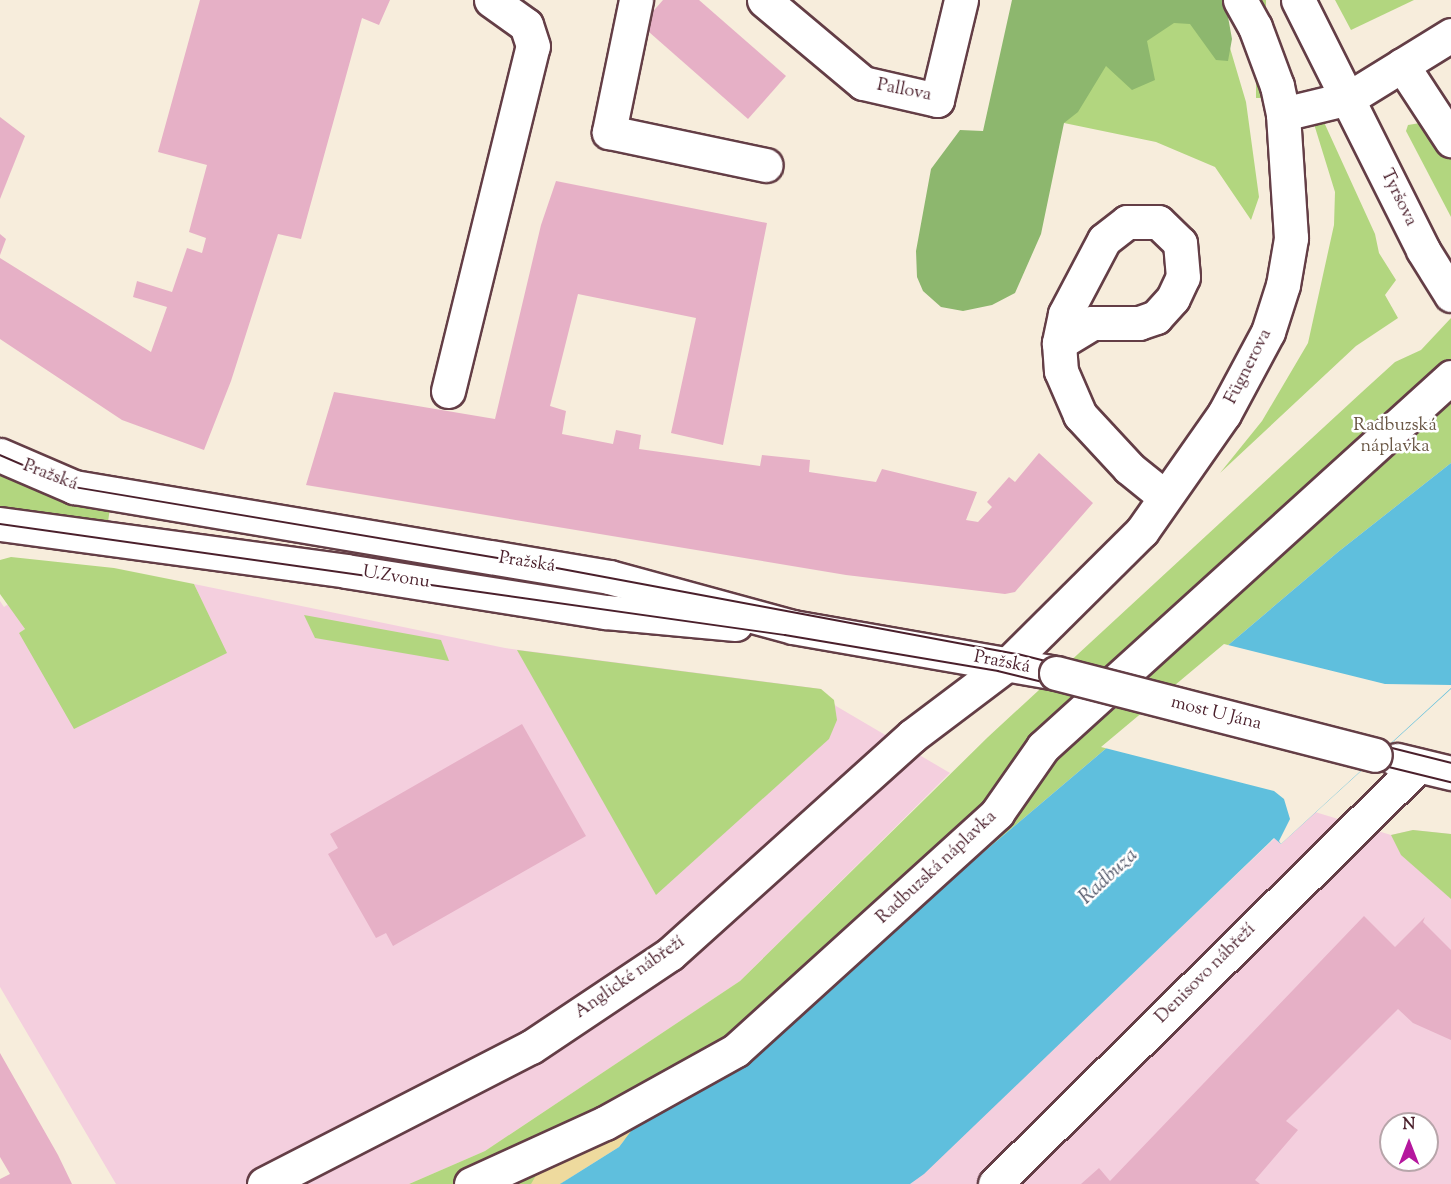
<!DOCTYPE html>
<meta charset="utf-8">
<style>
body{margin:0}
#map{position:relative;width:1451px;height:1184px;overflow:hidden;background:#f7eddc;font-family:"Sorts Mill Goudy",serif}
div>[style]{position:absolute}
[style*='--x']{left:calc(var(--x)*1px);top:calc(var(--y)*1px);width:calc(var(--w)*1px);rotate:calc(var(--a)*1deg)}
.built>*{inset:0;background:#f4cfde}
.green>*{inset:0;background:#b2d67f;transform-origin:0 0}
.forest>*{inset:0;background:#8db76e}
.sand>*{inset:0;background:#eeda9e}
.water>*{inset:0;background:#5fbfdd}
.pier>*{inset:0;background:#f7eddc}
.building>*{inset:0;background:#e6b0c6}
.roads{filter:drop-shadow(2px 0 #643e46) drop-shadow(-2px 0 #643e46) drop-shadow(0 2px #643e46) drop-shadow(0 -2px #643e46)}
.minor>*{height:33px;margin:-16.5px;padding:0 16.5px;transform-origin:16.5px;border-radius:16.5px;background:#fff}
.major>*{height:33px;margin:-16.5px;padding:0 16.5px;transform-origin:16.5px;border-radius:16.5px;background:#fff}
.tram>*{height:1.5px;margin:-0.75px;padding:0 0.75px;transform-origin:0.75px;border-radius:0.75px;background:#4a1f2b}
.bridges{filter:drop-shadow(2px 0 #643e46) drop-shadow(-2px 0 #643e46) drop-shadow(0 2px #643e46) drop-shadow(0 -2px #643e46)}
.minor-bridge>*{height:33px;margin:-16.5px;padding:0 16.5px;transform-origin:16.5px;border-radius:16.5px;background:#fff}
span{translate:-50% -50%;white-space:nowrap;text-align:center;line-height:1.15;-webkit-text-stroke:5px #fff;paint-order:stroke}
.street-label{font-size:18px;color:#4a1f2b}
.park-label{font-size:18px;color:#695644}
.water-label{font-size:20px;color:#515769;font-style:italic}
.north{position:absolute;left:1379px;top:1112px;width:60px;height:60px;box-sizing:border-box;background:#fff;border:2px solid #b7a5aa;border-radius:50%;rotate:0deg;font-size:16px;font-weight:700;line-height:24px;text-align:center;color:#4a1f2b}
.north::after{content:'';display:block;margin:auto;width:21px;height:27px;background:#b5179e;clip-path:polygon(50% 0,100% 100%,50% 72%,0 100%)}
</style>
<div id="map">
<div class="built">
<i style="clip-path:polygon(194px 584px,505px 648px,821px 689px,836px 706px,950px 773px,740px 981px,485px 1151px,409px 1184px,116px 1184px,0 987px,0 601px,4px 607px,10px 603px,25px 629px,19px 633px,216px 658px,226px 653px)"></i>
<i style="clip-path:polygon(evenodd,1315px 812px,1391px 835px,1413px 830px,1451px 834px,1451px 1184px,910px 1184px,1275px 838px,1281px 844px,1315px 812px,1391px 1124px,1427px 1124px,1427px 1160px,1391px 1160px,1391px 1124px)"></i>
</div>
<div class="green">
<i style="clip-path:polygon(1089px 0,1205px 0,1230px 48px,1246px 102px,1259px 197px,1251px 220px,1215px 167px,1156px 142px,1064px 123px)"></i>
<i style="left:1256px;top:0;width:10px;height:98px"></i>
<i style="clip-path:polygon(1335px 0,1414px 0,1351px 30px)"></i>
<i style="clip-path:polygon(1323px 120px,1375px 234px,1379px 253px,1396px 280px,1385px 295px,1398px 318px,1356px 346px,1220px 473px,1262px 421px,1308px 343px,1334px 225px,1335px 192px,1314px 124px)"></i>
<i style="clip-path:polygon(1420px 123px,1432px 128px,1451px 158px,1451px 217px,1406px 131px,1408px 125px)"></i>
<i style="clip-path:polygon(1451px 318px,1451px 463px,1338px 552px,731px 1066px,560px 1184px,409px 1184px,485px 1151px,740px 981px,988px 737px,1362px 392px,1395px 362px,1421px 350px)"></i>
<i style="clip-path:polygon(0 470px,110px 508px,108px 522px,0 507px)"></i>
<i style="clip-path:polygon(11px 557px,114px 568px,194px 584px,227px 653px,74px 729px,19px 633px,25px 629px,0 594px,0 560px)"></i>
<i style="clip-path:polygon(304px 615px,441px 640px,449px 661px,315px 638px)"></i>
<i style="clip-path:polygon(517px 650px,821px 689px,834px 700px,837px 720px,829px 739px,656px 895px)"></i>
<i style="clip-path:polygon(1413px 830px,1451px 834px,1451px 899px,1401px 855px,1391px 835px)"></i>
</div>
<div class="forest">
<i style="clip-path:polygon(1012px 0,1225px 0,1232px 39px,1228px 61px,1216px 60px,1190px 24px,1174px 23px,1147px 41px,1155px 80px,1132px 90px,1106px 66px,1078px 112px,1064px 123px,1041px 234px,1015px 293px,992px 305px,963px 311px,941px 307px,923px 291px,917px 277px,916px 251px,931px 169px,960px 130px,983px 131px)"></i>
</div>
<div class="sand">
<i style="clip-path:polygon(642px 1117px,619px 1147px,560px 1184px,531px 1184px,538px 1172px)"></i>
</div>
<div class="water">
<i style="clip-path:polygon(1451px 463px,1451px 689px,1281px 844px,1274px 838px,924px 1174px,910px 1184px,560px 1184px,619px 1147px,642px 1117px,731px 1066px,1338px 552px)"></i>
</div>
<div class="pier">
<i style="clip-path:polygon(1224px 644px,1385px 684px,1451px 685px,1451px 688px,1281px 844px,1279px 841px,1290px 819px,1284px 799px,1274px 791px,1101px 747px)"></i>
</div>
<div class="building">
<i style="clip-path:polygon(200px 0,390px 0,379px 25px,362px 18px,301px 239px,278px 234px,231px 381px,204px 450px,122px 420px,0 339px,0 258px,151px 352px,167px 307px,133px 297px,137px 281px,172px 292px,187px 248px,202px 253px,206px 238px,189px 232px,207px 165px,158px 152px)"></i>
<i style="clip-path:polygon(663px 0,699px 0,786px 76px,748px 119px,641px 25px)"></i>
<i style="clip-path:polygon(0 117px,25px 136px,0 199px)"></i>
<i style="clip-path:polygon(556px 181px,767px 223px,723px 445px,671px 433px,696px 318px,578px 294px,550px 406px,566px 411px,562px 434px,613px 444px,616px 430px,641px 435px,639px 449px,760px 466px,762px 455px,810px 460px,809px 472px,876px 482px,882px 469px,977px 492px,966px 520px,978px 522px,992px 507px,987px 502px,1009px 477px,1015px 482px,1039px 453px,1093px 503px,1015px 592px,1005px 594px,846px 575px,306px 485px,334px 392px,495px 419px,541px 225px)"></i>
<i style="clip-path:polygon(0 234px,6px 239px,0 255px)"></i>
<i style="clip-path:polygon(522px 724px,586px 836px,393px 946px,386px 933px,376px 938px,328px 854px,338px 848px,330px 834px)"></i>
<i style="clip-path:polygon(1364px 916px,1395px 947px,1425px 917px,1423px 922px,1451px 950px,1451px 1040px,1413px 1023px,1398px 1009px,1286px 1121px,1298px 1130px,1255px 1180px,1260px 1184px,1081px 1184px,1099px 1168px,1110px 1181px)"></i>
<i style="clip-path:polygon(0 1053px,58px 1155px,72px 1184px,0 1184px,0 1179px,10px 1174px,0 1157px)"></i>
</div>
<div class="roads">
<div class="minor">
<i style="--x:636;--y:0;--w:135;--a:101.6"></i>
<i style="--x:609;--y:132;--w:160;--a:11.9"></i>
<i style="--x:764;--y:0;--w:129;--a:40"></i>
<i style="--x:863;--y:83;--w:76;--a:12.9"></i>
<i style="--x:937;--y:100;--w:103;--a:-76.5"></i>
<i style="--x:1402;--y:65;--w:90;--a:56.8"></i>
<i style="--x:1283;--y:114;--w:68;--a:-13.6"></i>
<i style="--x:1349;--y:98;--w:120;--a:-31.7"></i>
<i style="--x:1059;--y:343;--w:39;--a:-31"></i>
<i style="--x:1092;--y:323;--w:47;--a:0"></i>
<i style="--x:1139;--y:323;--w:18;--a:-19"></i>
<i style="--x:1156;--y:317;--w:25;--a:-48"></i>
<i style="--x:1173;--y:298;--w:23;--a:-65"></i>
<i style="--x:1183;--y:277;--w:34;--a:-95"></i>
<i style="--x:1180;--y:243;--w:30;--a:-136"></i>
<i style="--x:1158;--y:222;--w:31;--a:180"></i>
<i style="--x:1127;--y:222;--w:29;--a:142"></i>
<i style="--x:1104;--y:240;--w:84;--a:117.8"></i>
<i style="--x:1065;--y:314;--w:30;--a:102"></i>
<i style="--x:1059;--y:343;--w:28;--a:86"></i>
<i style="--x:1061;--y:371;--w:48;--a:66.6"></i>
<i style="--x:1080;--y:415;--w:72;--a:47.2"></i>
<i style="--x:1129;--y:468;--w:46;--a:38.9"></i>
<i style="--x:448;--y:391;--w:355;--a:-76.2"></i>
<i style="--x:533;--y:46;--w:22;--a:-108"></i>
<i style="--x:526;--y:25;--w:43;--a:-144.5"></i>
<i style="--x:0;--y:455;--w:81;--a:23.4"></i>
<i style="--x:74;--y:487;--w:543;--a:9.55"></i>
<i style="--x:609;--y:577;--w:191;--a:15.2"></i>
<i style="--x:793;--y:627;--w:267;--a:9.9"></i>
<i style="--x:0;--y:524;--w:349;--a:7.7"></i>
<i style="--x:346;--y:571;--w:263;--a:9"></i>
<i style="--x:606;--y:612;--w:130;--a:5.3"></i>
<i style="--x:1397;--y:760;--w:56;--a:13.5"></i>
<i style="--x:264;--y:1184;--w:300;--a:-27.2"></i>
<i style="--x:531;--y:1047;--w:167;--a:-33.8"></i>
<i style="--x:670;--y:954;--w:326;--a:-42"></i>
<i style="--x:912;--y:736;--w:121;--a:-37"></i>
<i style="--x:1009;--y:663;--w:187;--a:-44.8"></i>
<i style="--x:1142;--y:531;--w:143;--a:-55"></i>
<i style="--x:1224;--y:414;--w:93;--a:-61.8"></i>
<i style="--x:1268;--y:332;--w:49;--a:-72.3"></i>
<i style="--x:1283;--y:285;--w:48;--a:-80.3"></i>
<i style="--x:1291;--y:238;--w:124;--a:-93.7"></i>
<i style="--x:1283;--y:114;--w:29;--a:-102"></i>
<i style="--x:1277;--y:86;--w:63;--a:-110.4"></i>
<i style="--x:1255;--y:27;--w:31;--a:-119"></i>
<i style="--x:471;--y:1184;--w:147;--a:-24.5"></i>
<i style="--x:605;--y:1123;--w:150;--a:-29.1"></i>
<i style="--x:736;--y:1050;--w:353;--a:-42.2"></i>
<i style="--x:997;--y:813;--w:80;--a:-55.1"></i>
<i style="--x:1043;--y:747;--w:551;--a:-42.2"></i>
<i style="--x:995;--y:1184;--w:595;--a:-44.66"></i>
</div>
<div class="major">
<i style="--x:1298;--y:0;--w:280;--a:63.4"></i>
<i style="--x:1423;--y:250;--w:53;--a:58.1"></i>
</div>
</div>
<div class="tram">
<i style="--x:0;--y:455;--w:81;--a:23.4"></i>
<i style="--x:74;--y:487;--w:462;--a:9.5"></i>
<i style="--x:530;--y:563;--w:496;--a:10.6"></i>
<i style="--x:1018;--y:654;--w:447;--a:14.1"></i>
<i style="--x:0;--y:524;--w:793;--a:8.05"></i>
<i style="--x:785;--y:635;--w:216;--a:9.6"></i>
<i style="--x:998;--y:671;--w:466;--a:13.8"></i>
</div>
<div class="bridges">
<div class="minor-bridge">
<i style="--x:1056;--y:673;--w:329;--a:14.4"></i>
</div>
</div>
<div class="street-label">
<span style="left:904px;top:91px;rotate:11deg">Pallova</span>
<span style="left:1398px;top:198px;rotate:64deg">Tyršova</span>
<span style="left:1249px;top:367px;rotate:-63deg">Fügnerova</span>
<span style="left:50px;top:476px;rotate:21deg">Pražská</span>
<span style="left:527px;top:563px;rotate:9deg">Pražská</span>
<span style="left:396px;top:578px;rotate:9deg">U Zvonu</span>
<span style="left:1002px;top:663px;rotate:11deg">Pražská</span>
<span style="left:1216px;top:714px;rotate:14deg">most U Jána</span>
<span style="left:937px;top:868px;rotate:-43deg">Radbuzská náplavka</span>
<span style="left:1206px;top:974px;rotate:-45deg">Denisovo nábřeží</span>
<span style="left:630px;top:978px;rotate:-35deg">Anglické nábřeží</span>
</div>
<div class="park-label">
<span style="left:1395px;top:437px">Radbuzská<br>náplavka</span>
</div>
<div class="water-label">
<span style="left:1109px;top:877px;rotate:-43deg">Radbuza</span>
</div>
<div class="north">N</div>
</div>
